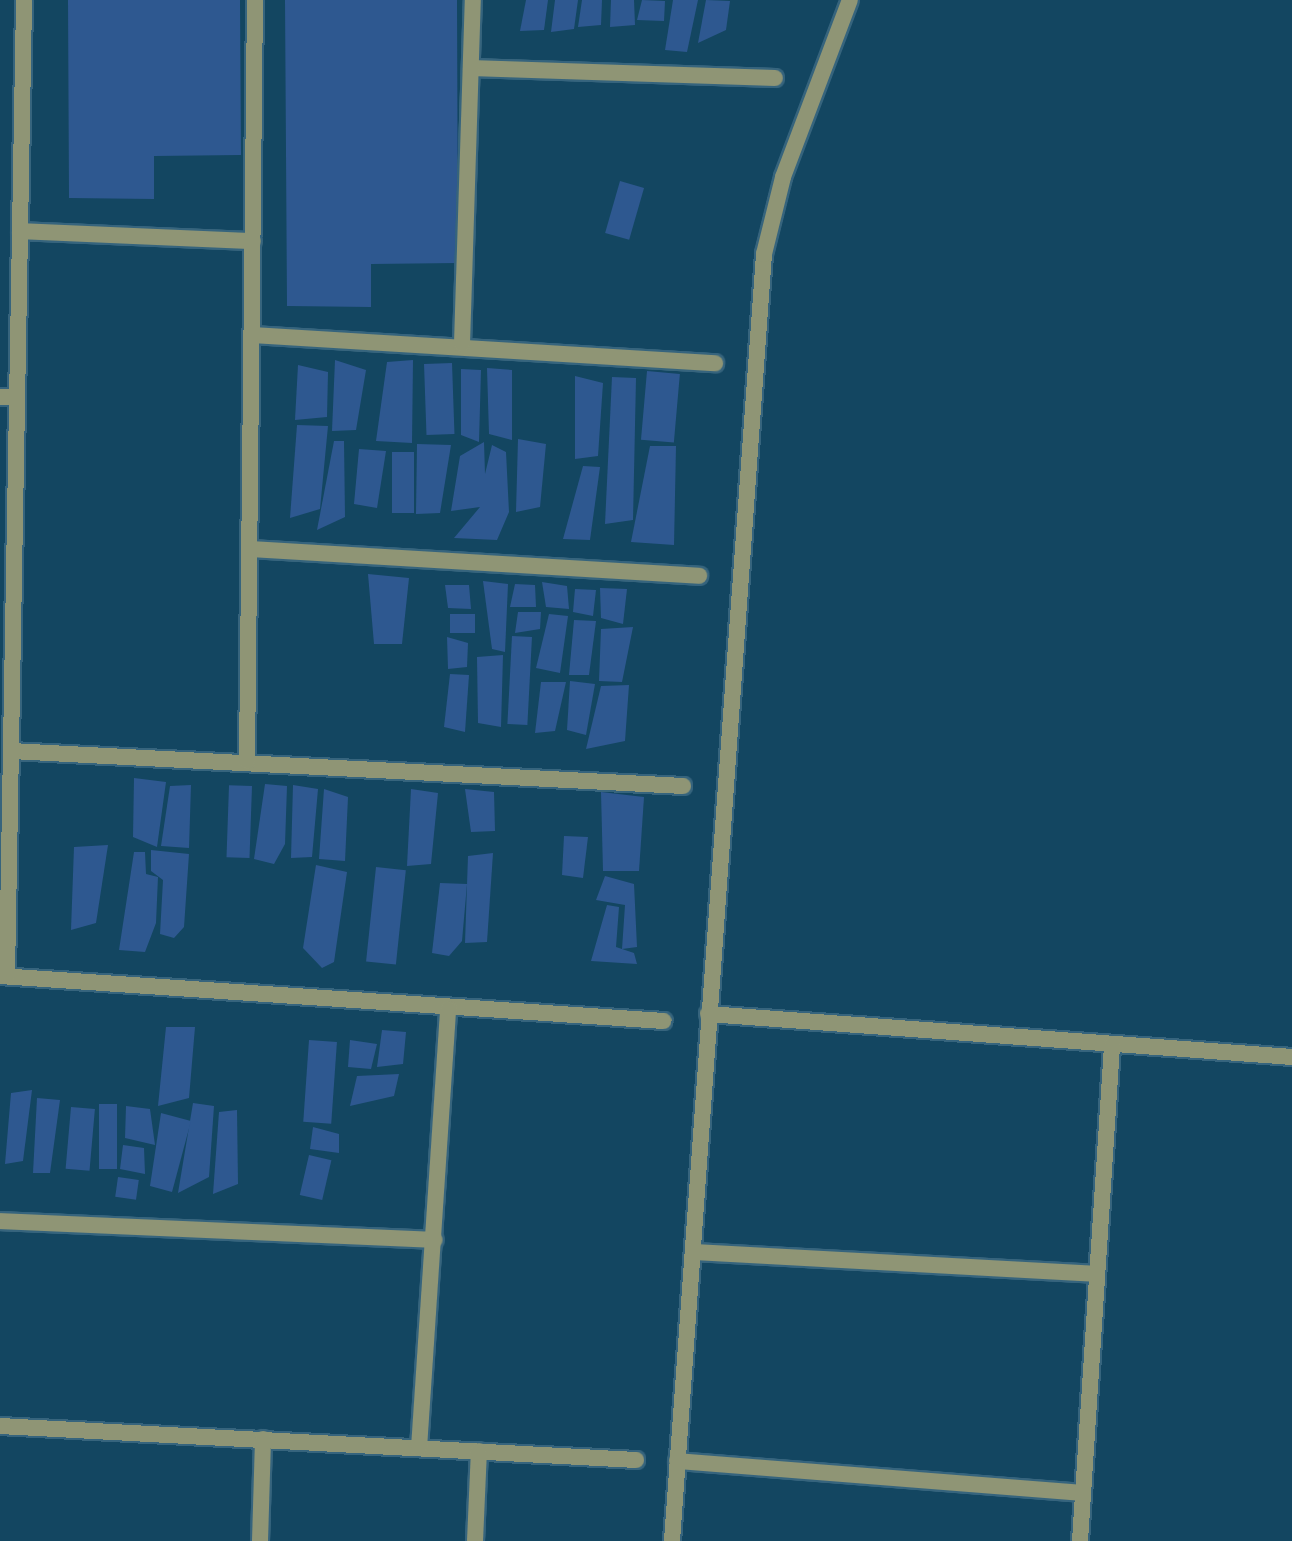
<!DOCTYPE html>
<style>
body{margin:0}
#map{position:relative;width:1292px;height:1541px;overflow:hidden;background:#134661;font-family:"Fira Sans",sans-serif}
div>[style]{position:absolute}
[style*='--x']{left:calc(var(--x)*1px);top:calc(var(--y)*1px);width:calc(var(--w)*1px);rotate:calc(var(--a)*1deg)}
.building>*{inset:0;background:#2e5890;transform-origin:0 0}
.roads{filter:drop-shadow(2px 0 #36647d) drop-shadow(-2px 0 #36647d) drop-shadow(0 2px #36647d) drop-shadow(0 -2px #36647d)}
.minor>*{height:16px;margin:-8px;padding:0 8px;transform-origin:8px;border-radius:8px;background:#8f9575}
.tertiary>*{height:16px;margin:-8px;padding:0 8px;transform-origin:8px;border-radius:8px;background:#8f9575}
span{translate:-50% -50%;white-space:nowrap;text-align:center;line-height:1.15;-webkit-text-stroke:6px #134661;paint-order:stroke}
</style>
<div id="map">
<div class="building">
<i style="clip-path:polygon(68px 0,240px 0,241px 155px,154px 156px,154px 199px,69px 198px)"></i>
<i style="clip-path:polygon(285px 0,457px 0,458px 263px,371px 264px,371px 307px,287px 306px)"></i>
<i style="clip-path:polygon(526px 0,548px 0,544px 30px,520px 31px)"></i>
<i style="clip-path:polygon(555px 0,578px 0,574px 29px,551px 32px)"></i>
<i style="clip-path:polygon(582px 0,602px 0,601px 25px,578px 27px)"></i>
<i style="clip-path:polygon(611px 0,634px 0,635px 25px,610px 27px)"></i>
<i style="clip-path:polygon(642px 0,665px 1px,664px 21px,637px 20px)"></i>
<i style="clip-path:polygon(673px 0,698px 0,687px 52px,665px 50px)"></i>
<i style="clip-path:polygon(706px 0,730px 1px,726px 30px,698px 43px)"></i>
<i style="left:620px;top:181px;width:25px;height:54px;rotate:16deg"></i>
<i style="clip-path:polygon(335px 360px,366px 370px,356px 430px,332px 431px)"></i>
<i style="clip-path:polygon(413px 360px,412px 443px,376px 441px,387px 362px)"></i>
<i style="left:452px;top:363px;width:71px;height:28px;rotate:88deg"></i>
<i style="clip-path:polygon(298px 365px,328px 372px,327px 417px,295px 420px)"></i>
<i style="clip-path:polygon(487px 368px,512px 370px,512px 440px,489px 434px)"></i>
<i style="clip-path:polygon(461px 369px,481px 370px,479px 442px,461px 435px)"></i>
<i style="left:647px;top:371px;width:33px;height:69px;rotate:5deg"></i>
<i style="clip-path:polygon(575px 376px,603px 383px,598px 456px,575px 459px)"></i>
<i style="clip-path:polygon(612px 377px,636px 378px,633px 520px,605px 524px)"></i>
<i style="clip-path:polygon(297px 425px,328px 426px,320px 509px,290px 518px)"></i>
<i style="clip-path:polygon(518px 439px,546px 444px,540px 507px,516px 512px)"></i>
<i style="clip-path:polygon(334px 441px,344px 441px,345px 517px,317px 530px)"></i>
<i style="clip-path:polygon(484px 442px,485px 474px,492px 445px,506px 452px,509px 512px,497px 540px,454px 538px,480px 507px,451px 511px,460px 456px)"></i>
<i style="clip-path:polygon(417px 444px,451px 445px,440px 513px,416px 514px)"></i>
<i style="clip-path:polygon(650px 446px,676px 446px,674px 545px,631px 542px)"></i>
<i style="clip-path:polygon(359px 449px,386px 451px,377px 508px,354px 504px)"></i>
<i style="left:392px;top:452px;width:22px;height:61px"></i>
<i style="clip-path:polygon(583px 466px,600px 467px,590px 540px,563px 539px)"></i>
<i style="clip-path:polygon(368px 574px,409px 578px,402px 644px,374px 644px)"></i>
<i style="clip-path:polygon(483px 581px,508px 584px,505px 652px,492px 649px)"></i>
<i style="clip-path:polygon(542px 582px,567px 586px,569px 609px,546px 607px)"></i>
<i style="clip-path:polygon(515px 584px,535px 585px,536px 607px,510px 607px)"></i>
<i style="clip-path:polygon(445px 585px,469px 585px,471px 609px,448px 608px)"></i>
<i style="clip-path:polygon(600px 588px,627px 589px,623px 624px,601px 618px)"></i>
<i style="clip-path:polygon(575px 589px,596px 590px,593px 616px,573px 612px)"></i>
<i style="clip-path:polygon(518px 612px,541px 612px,540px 629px,515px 633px)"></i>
<i style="left:450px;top:614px;width:25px;height:19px"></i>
<i style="clip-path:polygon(549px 614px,568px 616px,560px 673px,536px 668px)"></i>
<i style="clip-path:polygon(574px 620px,596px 621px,589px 675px,569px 675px)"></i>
<i style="clip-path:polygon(633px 627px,622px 682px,599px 681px,601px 629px)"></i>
<i style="left:512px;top:636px;width:20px;height:88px;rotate:3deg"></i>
<i style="clip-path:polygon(447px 637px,468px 643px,467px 667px,448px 669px)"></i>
<i style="clip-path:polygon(503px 655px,501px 727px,478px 723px,477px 657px)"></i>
<i style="clip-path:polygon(450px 674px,469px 675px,465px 732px,444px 727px)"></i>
<i style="clip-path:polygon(570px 681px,595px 684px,586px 735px,567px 730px)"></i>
<i style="clip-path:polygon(541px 682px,566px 682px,555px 731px,535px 733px)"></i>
<i style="clip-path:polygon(629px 685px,625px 741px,586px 749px,601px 686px)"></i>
<i style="clip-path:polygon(134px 778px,166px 782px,157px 847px,133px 837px)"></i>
<i style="clip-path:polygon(265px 784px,287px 786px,285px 844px,274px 864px,254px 859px)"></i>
<i style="clip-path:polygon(191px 785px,189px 848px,161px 846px,170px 786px)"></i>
<i style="clip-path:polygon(293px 785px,318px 789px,312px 857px,291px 858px)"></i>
<i style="left:252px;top:786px;width:72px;height:23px;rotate:92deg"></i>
<i style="clip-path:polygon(324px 789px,348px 797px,345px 861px,319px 859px)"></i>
<i style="clip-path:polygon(411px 789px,438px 793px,431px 864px,407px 866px)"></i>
<i style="clip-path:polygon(465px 789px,494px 792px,495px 831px,471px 832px)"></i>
<i style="clip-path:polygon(601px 792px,644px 797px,639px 871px,603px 871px)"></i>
<i style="clip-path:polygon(564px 836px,588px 837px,583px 878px,562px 875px)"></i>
<i style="clip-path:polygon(108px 845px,96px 923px,71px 930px,74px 847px)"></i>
<i style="clip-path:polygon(151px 850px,189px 854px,184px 927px,174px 938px,160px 934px,163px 880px,151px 871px)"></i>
<i style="clip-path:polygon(134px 852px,145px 852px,146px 874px,158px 877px,156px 923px,145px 952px,119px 950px)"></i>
<i style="clip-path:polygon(493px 853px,487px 942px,465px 943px,468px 856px)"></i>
<i style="clip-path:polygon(316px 865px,347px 872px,334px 962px,322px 968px,303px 948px)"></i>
<i style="left:376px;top:867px;width:30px;height:95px;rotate:6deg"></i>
<i style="clip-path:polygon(605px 876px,634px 884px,637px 947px,622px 949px,625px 905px,596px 900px)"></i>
<i style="clip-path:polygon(440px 883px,467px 884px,462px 941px,449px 956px,432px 953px)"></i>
<i style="clip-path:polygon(607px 905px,619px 907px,616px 947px,634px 953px,637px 964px,591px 961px)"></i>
<i style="clip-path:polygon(166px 1027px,195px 1027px,189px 1098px,158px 1106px)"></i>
<i style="clip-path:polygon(382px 1030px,406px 1032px,403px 1064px,377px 1067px)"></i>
<i style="left:309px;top:1040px;width:28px;height:82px;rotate:4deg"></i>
<i style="clip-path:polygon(350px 1040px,377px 1044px,371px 1069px,348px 1067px)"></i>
<i style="clip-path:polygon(399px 1074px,394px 1096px,350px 1106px,357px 1076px)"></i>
<i style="clip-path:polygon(32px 1090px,23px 1161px,5px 1164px,11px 1093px)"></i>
<i style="clip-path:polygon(37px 1098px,60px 1100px,50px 1173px,33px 1173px)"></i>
<i style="clip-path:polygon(193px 1103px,214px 1106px,209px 1177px,178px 1193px)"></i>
<i style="left:99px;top:1104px;width:18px;height:65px"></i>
<i style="clip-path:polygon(126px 1106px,150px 1109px,155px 1145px,125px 1138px)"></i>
<i style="left:71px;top:1107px;width:24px;height:62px;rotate:5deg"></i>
<i style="clip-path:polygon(237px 1110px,238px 1184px,213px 1194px,219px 1112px)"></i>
<i style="clip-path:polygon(161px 1113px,191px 1121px,172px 1192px,150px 1186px)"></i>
<i style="clip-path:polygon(313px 1127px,339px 1134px,339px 1153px,310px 1149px)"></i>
<i style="clip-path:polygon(123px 1145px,144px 1148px,145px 1174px,120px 1169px)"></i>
<i style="left:309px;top:1155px;width:23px;height:41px;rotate:13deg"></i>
<i style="left:118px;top:1177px;width:21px;height:20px;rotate:8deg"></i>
</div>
<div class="roads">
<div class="minor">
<i style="--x:471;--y:68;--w:304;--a:1.9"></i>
<i style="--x:20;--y:231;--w:233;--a:2.5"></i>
<i style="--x:252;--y:335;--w:464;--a:3.5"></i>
<i style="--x:462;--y:344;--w:344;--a:-88.2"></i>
<i style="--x:0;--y:397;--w:17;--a:0"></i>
<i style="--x:250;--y:549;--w:450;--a:3.4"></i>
<i style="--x:11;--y:751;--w:673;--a:2.98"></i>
<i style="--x:247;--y:761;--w:761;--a:-89.4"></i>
<i style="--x:0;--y:976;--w:665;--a:3.88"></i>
<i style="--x:7;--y:976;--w:976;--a:-89"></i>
<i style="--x:708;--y:1014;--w:586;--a:4.21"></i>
<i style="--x:0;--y:1221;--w:435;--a:2.5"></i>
<i style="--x:693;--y:1252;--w:403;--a:3.1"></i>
<i style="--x:0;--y:1426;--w:637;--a:3.06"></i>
<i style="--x:419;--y:1448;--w:440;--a:-86.2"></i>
<i style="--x:677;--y:1461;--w:406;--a:4.5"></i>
<i style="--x:260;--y:1541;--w:102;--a:-88.3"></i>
<i style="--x:475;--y:1541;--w:90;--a:-87.5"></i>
<i style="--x:1080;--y:1541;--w:498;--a:-86.3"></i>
</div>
<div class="tertiary">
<i style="--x:672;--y:1541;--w:1290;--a:-85.91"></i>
<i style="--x:764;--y:254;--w:79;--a:-76.1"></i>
<i style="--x:783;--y:177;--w:189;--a:-69.3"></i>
</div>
</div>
</div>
